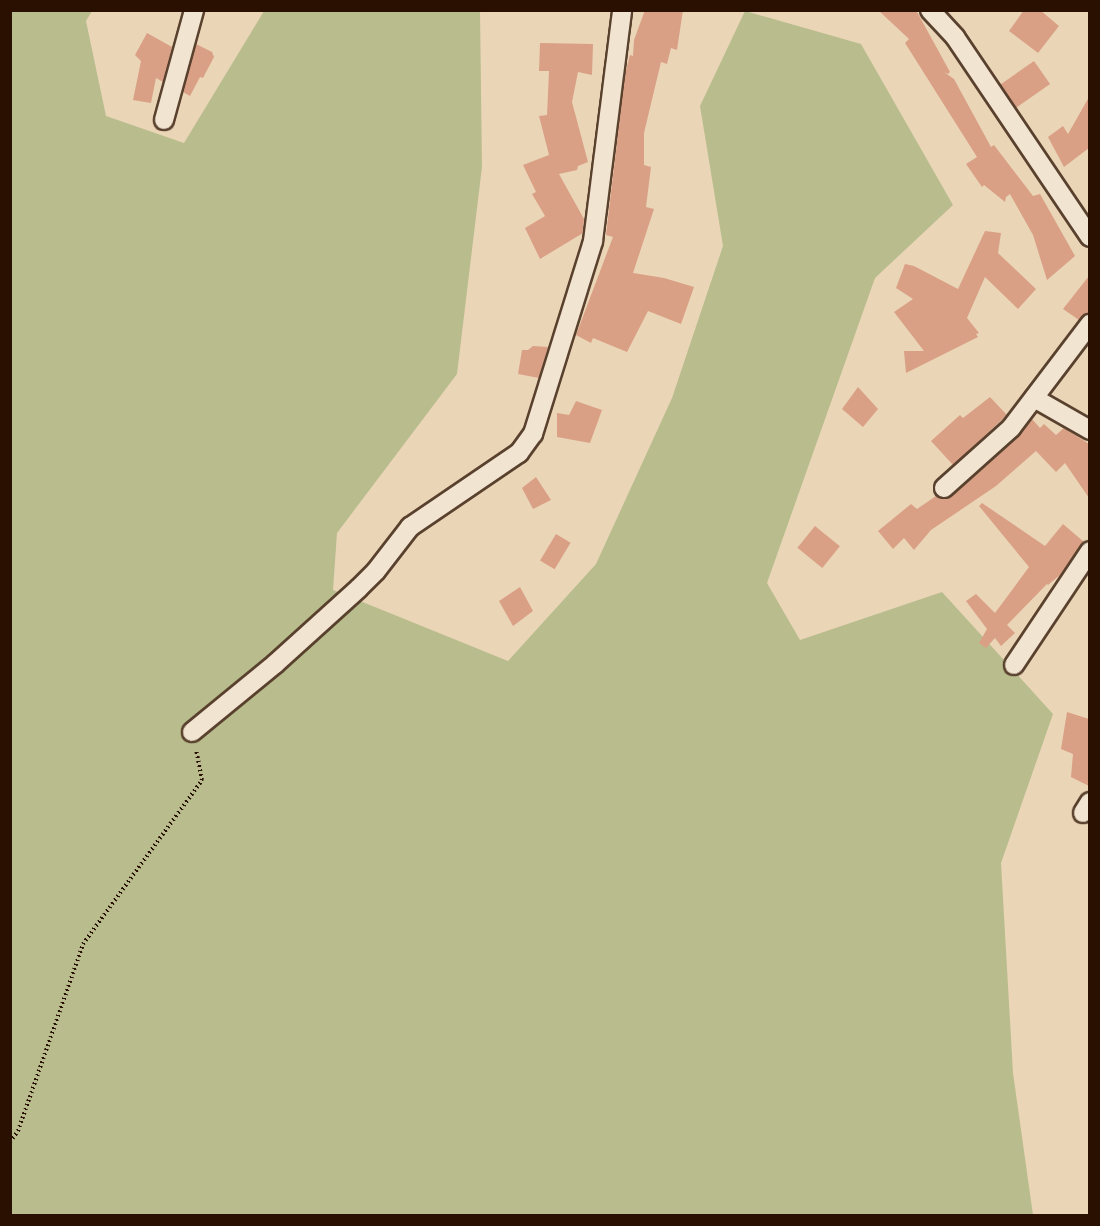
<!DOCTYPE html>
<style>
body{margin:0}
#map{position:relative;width:1100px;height:1226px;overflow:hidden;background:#ead5b7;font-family:"Old Standard TT",serif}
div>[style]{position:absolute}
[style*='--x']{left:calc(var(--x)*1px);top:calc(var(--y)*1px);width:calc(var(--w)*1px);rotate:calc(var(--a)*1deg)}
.green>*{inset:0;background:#b9bd8d}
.building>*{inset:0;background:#daa085;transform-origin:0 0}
.path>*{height:4px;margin-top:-2px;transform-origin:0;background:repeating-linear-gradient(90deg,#291000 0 1.5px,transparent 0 4.5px)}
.roads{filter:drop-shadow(2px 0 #59412e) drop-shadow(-2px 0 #59412e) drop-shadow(0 2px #59412e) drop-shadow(0 -2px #59412e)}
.street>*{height:18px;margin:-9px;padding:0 9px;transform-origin:9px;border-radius:9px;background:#f1e4d0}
span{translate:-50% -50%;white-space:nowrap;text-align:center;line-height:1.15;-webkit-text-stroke:4.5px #f1e4d0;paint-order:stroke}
.frame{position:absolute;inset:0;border:12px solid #291000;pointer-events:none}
</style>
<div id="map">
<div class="green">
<i style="clip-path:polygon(10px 11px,92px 11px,86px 21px,106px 116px,184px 143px,264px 11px,480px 11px,482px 167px,457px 374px,337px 533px,333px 590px,508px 661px,596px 564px,672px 398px,723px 246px,700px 106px,745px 11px,861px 44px,953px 205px,875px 278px,767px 583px,800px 640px,942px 592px,1053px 714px,1001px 863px,1013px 1073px,1033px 1215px,11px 1215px)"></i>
</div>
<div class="building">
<i style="clip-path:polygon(645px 10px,683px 10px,677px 50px,671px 48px,667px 64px,661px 62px,644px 133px,644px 165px,651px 167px,646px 207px,654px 209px,633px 273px,664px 278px,694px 287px,681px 324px,648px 311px,627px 352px,593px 338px,591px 343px,576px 335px,613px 237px,606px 235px,625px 74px,630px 55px,633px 56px,634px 40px)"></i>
<i style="clip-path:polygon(878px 10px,916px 10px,950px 72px,948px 74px,944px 72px,954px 79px,991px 147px,994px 145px,1033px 196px,1040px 194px,1075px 256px,1047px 280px,1033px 235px,1010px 194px,1006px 197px,1005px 202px,984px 185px,982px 187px,966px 164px,977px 157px,905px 43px,909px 39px)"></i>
<i style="clip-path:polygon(1024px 10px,1040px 10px,1059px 26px,1038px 53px,1009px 31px)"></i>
<i style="clip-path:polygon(147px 33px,172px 47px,163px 82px,156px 78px,151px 103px,133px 100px,141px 61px,135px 55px)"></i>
<i style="clip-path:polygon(540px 43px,593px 44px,592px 75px,578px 72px,572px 102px,588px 162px,578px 166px,577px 170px,559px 174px,584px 219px,583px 233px,540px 259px,525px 228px,545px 216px,532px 194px,536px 192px,523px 165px,549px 155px,539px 116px,547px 115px,549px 71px,539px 71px)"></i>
<i style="clip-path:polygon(196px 44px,212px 52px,214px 57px,203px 78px,200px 77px,190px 96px,183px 92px)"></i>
<i style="left:1034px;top:61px;width:28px;height:41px;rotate:55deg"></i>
<i style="clip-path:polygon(1089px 97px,1089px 148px,1064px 167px,1048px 137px,1063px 126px,1068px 134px)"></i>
<i style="clip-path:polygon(985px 231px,1001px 233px,998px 253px,1036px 289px,1018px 309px,985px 277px,967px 318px,979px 333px,976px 334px,978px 337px,906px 373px,904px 351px,924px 351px,894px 312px,913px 299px,896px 288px,905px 264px,914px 266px,958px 289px)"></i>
<i style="clip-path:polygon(1089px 276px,1089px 313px,1079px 320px,1063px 309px)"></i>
<i style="clip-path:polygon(533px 346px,548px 347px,539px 378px,518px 374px,522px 350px,528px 350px)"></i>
<i style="clip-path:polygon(858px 387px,878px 409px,863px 427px,842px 409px)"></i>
<i style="clip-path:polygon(990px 397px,1007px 415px,953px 465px,931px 441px,960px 415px,963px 418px)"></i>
<i style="clip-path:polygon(576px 401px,602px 410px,590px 443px,557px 437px,557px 413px,569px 415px)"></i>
<i style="clip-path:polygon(1032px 419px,1040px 428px,1044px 424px,1056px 435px,1064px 428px,1089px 444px,1089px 498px,1065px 463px,1056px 472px,1036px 451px,996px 486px,931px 530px,914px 550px,904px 538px,893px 549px,878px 531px,911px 504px,917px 509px,936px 496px,946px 499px,952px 496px,1019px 436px)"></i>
<i style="clip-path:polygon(536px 477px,551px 500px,533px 509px,522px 488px)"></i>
<i style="clip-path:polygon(982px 503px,1045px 546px,1063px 524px,1084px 542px,1060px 575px,1048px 585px,1047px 584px,1007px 625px,1015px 633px,1001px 646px,995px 638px,986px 648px,979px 643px,987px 629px,966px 601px,976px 594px,995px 613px,1029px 567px,979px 506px)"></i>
<i style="left:815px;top:526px;width:32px;height:28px;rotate:39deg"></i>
<i style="left:556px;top:534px;width:17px;height:31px;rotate:31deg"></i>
<i style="clip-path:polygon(520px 587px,533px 611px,513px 626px,499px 601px)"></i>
<i style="clip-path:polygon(1067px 712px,1089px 719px,1089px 786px,1071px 777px,1073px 754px,1061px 749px)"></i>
</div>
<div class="path">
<i style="--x:10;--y:1142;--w:14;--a:-54"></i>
<i style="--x:18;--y:1131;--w:198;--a:-70.8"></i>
<i style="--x:83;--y:944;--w:203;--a:-54"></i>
<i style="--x:202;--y:780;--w:31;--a:-101"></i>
</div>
<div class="roads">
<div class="street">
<i style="--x:930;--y:10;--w:37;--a:47"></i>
<i style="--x:955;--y:37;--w:241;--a:56"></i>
<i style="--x:164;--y:120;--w:114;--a:-74.7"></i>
<i style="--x:1034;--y:398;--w:64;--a:29.7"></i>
<i style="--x:944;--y:488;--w:90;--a:-41.8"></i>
<i style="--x:1011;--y:428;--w:131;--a:-52.8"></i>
<i style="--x:1014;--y:665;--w:137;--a:-56.3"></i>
<i style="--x:192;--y:732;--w:107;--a:-39.3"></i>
<i style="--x:275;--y:664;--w:113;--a:-42.1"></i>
<i style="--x:359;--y:588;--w:24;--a:-45"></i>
<i style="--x:376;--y:571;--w:56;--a:-52.3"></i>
<i style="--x:410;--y:527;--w:132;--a:-34.2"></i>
<i style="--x:519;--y:453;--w:24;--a:-54"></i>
<i style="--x:533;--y:434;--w:202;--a:-72.7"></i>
<i style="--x:593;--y:241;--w:233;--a:-82.8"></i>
<i style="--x:1083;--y:813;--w:13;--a:-58"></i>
</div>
</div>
<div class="frame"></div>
</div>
